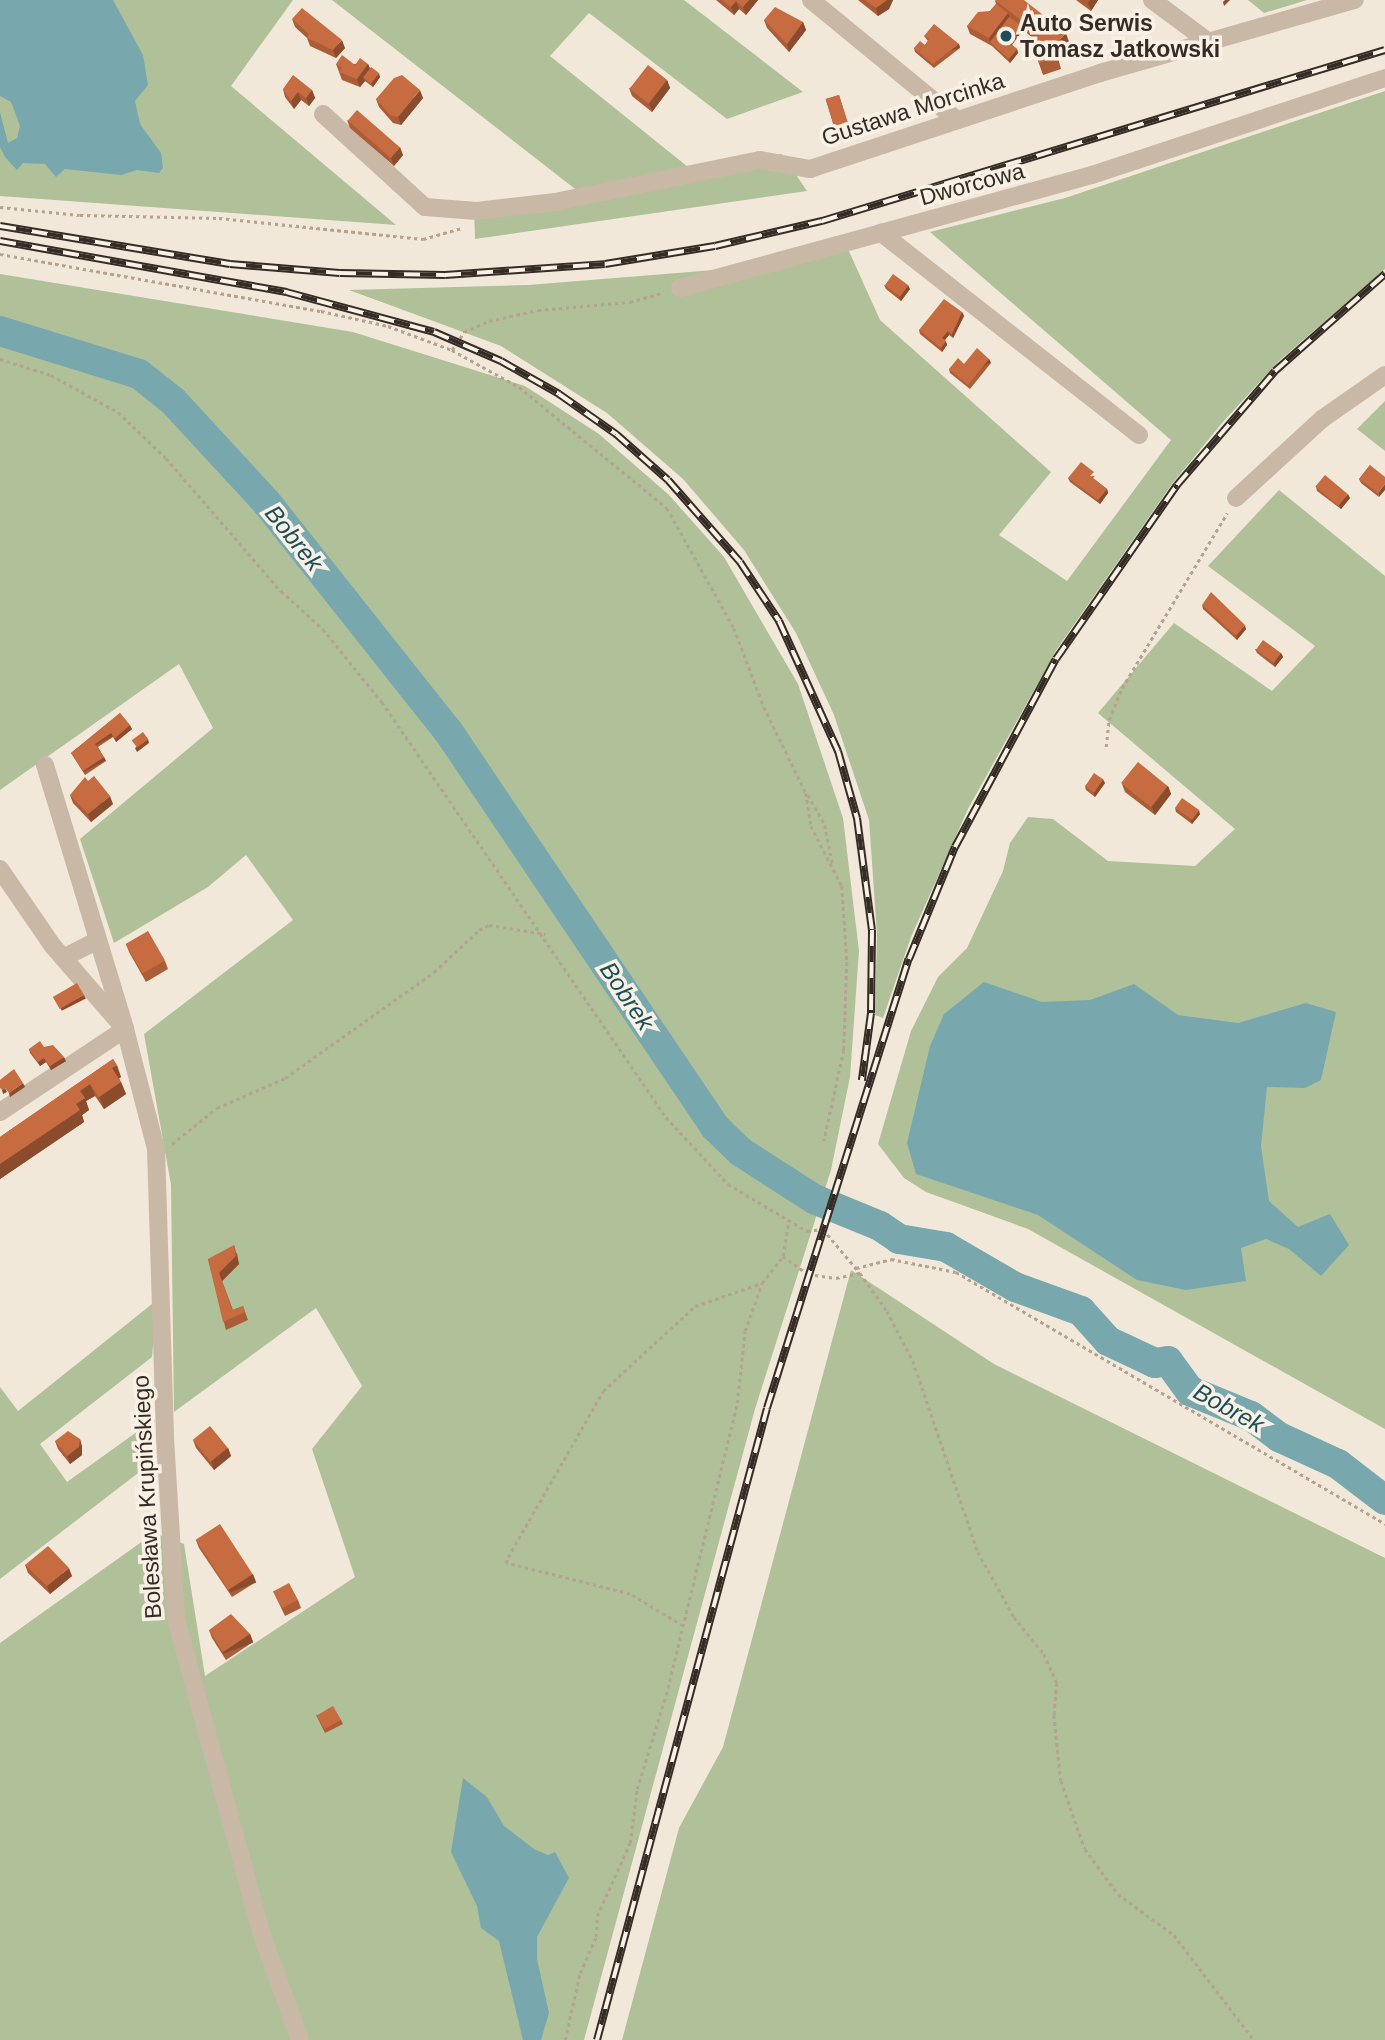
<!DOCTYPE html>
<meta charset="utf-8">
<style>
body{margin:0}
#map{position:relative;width:1385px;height:2040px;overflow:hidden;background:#f1e8d9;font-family:Helvetica,sans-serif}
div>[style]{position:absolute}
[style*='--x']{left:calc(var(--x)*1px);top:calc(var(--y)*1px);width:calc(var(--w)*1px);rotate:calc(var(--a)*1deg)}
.green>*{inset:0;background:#b0c099}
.water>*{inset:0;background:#78a8ae}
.river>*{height:30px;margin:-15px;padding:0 15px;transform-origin:15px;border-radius:15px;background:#78a8ae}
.path>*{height:2.5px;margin-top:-1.25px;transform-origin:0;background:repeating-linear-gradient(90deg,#b5a28f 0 3.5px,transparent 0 7px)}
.minor>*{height:18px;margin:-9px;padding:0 9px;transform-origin:9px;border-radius:9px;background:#c9b8a5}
.rail>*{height:8px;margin-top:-4px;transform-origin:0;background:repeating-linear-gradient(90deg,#f9f1e5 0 16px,#352c26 0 32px);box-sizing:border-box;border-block:2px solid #352c26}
.wall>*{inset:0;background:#ab5d38;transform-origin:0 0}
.shaded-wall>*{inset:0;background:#8b4c2e;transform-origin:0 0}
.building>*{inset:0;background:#c76c41;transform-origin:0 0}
.dots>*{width:19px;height:19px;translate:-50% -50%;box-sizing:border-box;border:4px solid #f9f1e5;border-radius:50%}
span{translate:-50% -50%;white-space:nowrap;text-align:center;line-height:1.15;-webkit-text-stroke:7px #f9f1e5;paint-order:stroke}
.poi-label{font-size:23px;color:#352c26;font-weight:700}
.left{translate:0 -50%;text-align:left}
.street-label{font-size:23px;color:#352c26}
.water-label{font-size:24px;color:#1c4e56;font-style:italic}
</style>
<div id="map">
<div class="green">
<i style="clip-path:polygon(0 0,293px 0,231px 86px,396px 225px,0 196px)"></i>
<i style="clip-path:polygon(332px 0,684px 0,803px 92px,727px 119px,589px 13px,550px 56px,688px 167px,782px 154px,807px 191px,475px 239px,474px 205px,579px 192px)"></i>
<i style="clip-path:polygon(1248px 0,1307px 0,1264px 13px)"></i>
<i style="clip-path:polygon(1385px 91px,1385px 269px,1279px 361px,1222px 423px,1172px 484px,1057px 649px,968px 809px,911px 937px,883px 1018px,875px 1015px,877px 934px,869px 820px,834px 715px,796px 633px,744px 550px,683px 479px,607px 413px,501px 346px,349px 290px,528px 285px,776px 265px,848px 249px,880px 320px,1051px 472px,999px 535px,1067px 581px,1171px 440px,930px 232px,1065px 198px)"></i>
<i style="clip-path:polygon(0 274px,353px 332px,525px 386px,599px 434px,669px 495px,724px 557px,798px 684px,843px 818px,859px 951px,850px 1077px,831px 1170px,755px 1409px,584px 2040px,0 2040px,0 1643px,154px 1533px,184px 1544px,205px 1676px,355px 1577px,312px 1449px,362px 1386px,316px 1308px,174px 1412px,171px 1185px,144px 1034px,293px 920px,246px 855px,208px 887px,114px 943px,80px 839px,213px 728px,179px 664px,0 790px)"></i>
<i style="clip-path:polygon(1385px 401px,1385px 451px,1357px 429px)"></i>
<i style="clip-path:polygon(1279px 490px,1385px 576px,1385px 1429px,1028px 1229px,926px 1192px,904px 1178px,878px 1144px,911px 1031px,938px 977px,967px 948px,1003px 871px,1010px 843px,1028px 817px,1053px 819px,1108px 861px,1195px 866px,1235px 829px,1098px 713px,1174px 623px,1272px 691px,1315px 646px,1208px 566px)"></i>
<i style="clip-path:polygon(851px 1270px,994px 1364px,1385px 1558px,1385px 2040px,622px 2040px,679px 1828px,723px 1747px)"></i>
<i style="clip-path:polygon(157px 1300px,152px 1357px,40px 1444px,67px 1482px,155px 1419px,146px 1467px,0 1579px,0 1387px,18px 1411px)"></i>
</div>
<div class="water">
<i style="clip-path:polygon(0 0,113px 0,143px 55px,148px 85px,135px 101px,140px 124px,161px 153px,163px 168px,159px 173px,137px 170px,121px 175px,65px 169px,56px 177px,45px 164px,23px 163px,17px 170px,5px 157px,0 147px,0 112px,8px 143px,17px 138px,20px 126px,11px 102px,0 96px)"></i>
<i style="clip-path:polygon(984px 982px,1042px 1002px,1090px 1000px,1134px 984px,1178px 1015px,1238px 1023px,1306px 1003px,1336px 1012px,1321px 1080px,1305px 1088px,1267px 1087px,1261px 1146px,1269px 1201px,1298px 1227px,1330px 1214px,1349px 1245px,1321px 1276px,1289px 1249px,1266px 1239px,1241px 1248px,1246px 1281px,1186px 1290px,1137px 1280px,1038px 1215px,916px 1174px,907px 1143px,930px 1046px,944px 1014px)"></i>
<i style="clip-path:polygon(463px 1778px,487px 1797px,504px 1826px,534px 1849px,548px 1855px,555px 1852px,569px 1878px,537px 1937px,537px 1959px,549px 2013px,541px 2040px,523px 2040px,499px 1941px,481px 1928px,477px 1906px,451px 1852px)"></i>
</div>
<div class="river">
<i style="--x:0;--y:331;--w:145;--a:17.2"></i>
<i style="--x:139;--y:374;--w:43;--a:38.5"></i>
<i style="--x:173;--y:401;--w:139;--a:47.3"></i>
<i style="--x:267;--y:503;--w:291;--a:51.6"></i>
<i style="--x:448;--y:731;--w:478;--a:56"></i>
<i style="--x:715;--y:1127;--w:36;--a:44"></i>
<i style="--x:741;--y:1152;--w:87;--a:32.8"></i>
<i style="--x:814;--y:1199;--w:71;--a:22.2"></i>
<i style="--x:880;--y:1226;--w:23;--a:34"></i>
<i style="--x:899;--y:1239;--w:48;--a:9.7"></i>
<i style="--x:946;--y:1247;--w:80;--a:30.1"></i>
<i style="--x:1015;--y:1287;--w:70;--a:20"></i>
<i style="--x:1081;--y:1311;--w:40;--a:48"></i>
<i style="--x:1108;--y:1341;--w:52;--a:25.1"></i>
<i style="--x:1155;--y:1363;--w:13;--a:-9"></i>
<i style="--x:1168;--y:1361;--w:37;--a:54"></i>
<i style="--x:1190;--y:1391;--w:66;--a:22.3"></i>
<i style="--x:1251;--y:1416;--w:35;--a:37"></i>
<i style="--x:1279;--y:1437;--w:65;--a:24.6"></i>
<i style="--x:1338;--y:1464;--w:59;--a:37.5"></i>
</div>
<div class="path">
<i style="--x:0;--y:207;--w:80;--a:5.7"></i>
<i style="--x:80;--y:215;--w:139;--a:1.2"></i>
<i style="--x:219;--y:218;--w:205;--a:5.9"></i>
<i style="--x:423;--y:239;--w:41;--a:-15.8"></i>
<i style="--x:0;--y:254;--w:326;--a:10.1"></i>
<i style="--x:321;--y:311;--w:69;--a:12.6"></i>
<i style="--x:388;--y:326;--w:68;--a:20.6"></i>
<i style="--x:452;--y:350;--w:77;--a:28.9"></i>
<i style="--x:519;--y:387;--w:191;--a:39.3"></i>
<i style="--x:667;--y:508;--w:137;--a:60.8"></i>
<i style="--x:734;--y:628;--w:85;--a:69.2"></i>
<i style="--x:764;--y:707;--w:96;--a:64"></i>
<i style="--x:806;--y:793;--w:33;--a:81"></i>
<i style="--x:811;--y:826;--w:68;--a:62.7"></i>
<i style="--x:842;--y:886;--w:76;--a:86.2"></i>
<i style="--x:847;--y:962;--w:88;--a:92"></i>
<i style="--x:844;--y:1050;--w:93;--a:102.4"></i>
<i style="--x:452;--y:350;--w:22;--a:-56"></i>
<i style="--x:464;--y:332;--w:27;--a:-24"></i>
<i style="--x:489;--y:321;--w:50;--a:-12.7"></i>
<i style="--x:538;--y:310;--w:92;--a:-5"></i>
<i style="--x:630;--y:302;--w:35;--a:-16"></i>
<i style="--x:0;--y:359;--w:53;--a:17.4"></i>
<i style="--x:51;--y:375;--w:77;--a:28.9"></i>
<i style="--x:118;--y:412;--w:66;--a:43.8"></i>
<i style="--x:166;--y:458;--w:176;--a:49.2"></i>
<i style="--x:281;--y:591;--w:57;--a:42.1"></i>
<i style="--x:323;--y:629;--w:94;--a:51.1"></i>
<i style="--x:382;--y:702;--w:503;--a:55.61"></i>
<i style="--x:666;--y:1117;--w:91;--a:47.2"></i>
<i style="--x:728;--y:1184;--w:92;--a:30.7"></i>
<i style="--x:807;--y:1231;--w:16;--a:-7"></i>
<i style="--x:823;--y:1229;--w:57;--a:49.9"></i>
<i style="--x:860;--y:1273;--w:47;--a:54.6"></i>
<i style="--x:887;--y:1311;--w:56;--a:62.5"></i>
<i style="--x:913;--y:1361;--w:202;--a:71.2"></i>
<i style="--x:978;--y:1552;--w:74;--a:61"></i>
<i style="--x:1014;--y:1617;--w:48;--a:51"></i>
<i style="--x:1044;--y:1654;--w:32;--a:66"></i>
<i style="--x:1057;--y:1683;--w:32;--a:95"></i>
<i style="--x:1054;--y:1715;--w:66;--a:83.9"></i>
<i style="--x:1061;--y:1781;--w:72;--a:70.6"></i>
<i style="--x:1085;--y:1849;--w:56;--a:53.7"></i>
<i style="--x:1118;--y:1894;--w:69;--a:36.2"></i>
<i style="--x:1174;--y:1935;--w:132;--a:52.7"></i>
<i style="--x:1106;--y:747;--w:27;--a:-84"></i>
<i style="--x:1109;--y:720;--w:35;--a:-68"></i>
<i style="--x:1122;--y:688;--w:204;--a:-59"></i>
<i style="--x:808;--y:795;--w:34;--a:60"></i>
<i style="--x:825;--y:825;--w:42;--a:79"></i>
<i style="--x:172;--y:1144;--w:58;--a:-38.7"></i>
<i style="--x:217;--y:1108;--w:74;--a:-23.8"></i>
<i style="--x:285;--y:1078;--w:183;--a:-35.4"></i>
<i style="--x:434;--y:972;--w:62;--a:-43"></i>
<i style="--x:479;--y:930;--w:11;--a:-27"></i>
<i style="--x:489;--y:925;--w:57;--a:9.1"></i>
<i style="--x:783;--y:1256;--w:31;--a:36"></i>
<i style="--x:808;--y:1274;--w:28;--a:8"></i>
<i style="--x:836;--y:1278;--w:25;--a:-12"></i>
<i style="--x:856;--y:1268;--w:36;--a:-14"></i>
<i style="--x:891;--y:1259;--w:66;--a:11.3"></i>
<i style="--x:956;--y:1272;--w:498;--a:30.4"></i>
<i style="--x:683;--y:1626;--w:62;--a:-148.9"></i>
<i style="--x:630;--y:1594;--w:128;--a:-166"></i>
<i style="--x:506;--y:1563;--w:6;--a:-72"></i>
<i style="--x:508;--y:1557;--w:191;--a:-60.2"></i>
<i style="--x:603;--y:1391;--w:125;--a:-42.7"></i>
<i style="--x:695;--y:1306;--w:71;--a:-18.9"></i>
<i style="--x:565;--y:2040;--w:69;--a:-77.4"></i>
<i style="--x:580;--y:1973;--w:39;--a:-66"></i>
<i style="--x:596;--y:1937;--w:21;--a:-87"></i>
<i style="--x:597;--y:1916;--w:80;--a:-65.7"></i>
<i style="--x:630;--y:1843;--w:54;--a:-82.6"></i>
<i style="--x:637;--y:1789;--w:98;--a:-72.9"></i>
<i style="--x:666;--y:1695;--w:301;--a:-76.3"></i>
<i style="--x:737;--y:1403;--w:72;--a:-83.7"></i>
<i style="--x:745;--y:1331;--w:51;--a:-70.5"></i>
<i style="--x:762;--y:1283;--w:34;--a:-52"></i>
<i style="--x:783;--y:1256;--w:36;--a:-81"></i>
</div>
<div class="minor">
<i style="--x:811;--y:0;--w:189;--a:39.4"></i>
<i style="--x:1152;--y:0;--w:71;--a:36.4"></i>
<i style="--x:323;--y:114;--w:138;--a:42.4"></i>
<i style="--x:425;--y:207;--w:52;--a:4.4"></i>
<i style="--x:477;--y:211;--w:79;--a:-6.6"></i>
<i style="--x:555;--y:202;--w:209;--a:-11.6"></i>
<i style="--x:760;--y:160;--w:51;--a:10.2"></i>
<i style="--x:810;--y:169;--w:305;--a:-18.3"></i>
<i style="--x:1100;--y:73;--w:265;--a:-16"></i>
<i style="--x:680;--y:288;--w:208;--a:-15.3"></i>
<i style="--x:1139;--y:435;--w:328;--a:-141.9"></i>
<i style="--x:881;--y:233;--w:219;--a:-15.4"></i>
<i style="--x:1092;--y:175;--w:309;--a:-18.3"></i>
<i style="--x:1236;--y:498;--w:117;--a:-42.6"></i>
<i style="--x:1322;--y:419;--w:77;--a:-34.9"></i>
<i style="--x:45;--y:765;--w:276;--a:73.1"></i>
<i style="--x:125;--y:1029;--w:124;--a:75.5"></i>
<i style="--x:156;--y:1149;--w:289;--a:88.2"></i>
<i style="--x:165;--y:1438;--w:181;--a:86.5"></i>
<i style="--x:176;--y:1619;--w:321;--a:74.8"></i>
<i style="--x:260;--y:1929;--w:118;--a:70.2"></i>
<i style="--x:0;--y:869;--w:92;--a:55.6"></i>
<i style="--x:52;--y:945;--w:111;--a:49"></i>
<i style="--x:125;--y:1029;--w:150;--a:146.4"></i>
<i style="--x:63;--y:958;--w:38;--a:-27"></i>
</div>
<div class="rail">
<i style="--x:0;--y:226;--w:233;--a:9.4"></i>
<i style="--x:230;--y:264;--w:110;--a:4.7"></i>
<i style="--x:340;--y:273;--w:105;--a:1.1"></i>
<i style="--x:445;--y:275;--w:160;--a:-3.9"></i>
<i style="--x:605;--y:264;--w:111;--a:-9.3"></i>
<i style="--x:715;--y:246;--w:110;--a:-13.2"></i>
<i style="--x:822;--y:221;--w:588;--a:-16.9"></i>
<i style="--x:0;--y:241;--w:291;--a:10.1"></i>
<i style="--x:286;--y:292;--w:153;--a:15.1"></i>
<i style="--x:434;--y:332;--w:73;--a:23.4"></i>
<i style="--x:501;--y:361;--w:67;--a:29.6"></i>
<i style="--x:559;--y:394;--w:70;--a:35.1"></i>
<i style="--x:616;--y:434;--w:69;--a:41.5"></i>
<i style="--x:668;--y:480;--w:109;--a:48.7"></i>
<i style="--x:740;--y:562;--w:71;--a:56.5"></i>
<i style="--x:779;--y:621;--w:143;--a:65.6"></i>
<i style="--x:838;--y:751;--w:70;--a:74.2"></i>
<i style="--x:857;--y:818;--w:113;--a:82.4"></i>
<i style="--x:872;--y:930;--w:83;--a:90.7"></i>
<i style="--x:871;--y:1013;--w:68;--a:97.7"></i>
<i style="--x:597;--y:2040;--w:654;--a:-74.94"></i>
<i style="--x:767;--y:1408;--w:471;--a:-72.5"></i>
<i style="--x:909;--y:959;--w:121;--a:-67.7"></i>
<i style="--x:955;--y:847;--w:213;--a:-61.8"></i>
<i style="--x:1056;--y:659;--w:212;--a:-55.2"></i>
<i style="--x:1177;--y:485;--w:150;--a:-49.3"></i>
<i style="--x:1275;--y:371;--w:147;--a:-41.4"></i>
</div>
<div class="wall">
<i style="clip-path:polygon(716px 0,758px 0,746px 15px,739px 9px,734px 15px)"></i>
<i style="clip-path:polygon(858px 0,893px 0,889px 9px,878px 16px)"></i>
<i style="clip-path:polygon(995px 0,1070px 45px,1058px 59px,1061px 69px,1043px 75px,1031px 41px,1034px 39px,1023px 30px,1012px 45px,1017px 49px,1018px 53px,1010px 63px,992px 46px,970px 34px,967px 26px,990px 11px,996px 4px)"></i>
<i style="clip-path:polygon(1076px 0,1098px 0,1091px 11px)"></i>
<i style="clip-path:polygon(292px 19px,345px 48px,336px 58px,310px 46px,307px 38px,295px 27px)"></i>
<i style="clip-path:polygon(764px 20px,803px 22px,806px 30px,789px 52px,767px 28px)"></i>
<i style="clip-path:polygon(924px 36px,959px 44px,960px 48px,934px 68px,915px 52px,914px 48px,925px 45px,928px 41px)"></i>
<i style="clip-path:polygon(336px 64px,368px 64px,370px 68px,380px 77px,373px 87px,365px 81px,360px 87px,342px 80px)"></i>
<i style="clip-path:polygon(667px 80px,670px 88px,652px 112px,632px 96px,629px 88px)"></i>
<i style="clip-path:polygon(283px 89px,312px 90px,315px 98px,309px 106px,301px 100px,294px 109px,285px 97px)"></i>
<i style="left:839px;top:95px;width:37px;height:14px;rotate:73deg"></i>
<i style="clip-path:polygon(423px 98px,401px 125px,393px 123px,379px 107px,376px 99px)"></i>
<i style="clip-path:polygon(347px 120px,403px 155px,394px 166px,350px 128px)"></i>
<i style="clip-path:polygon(884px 285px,910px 289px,901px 301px,886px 289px)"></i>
<i style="clip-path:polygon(962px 312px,964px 316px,953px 338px,949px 335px,945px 340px,947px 345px,942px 352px,920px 334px,919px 330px)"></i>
<i style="clip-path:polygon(989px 359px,991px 363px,970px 389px,950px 373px,949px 369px)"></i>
<i style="clip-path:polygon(1370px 465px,1379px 497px,1361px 483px,1359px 479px)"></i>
<i style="clip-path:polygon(1095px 476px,1093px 478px,1107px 489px,1108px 493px,1100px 504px,1070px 482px,1068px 478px)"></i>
<i style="clip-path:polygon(1316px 487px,1350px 498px,1341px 509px,1317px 491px)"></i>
<i style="clip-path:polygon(1202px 605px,1246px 629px,1237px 640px,1203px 609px)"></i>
<i style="clip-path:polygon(1255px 649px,1281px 653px,1283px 657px,1275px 667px,1257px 653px)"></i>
<i style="clip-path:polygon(120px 713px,132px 729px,116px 742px,113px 737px,98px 747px,106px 761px,85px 775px,71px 753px)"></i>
<i style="clip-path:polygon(1105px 783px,1095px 797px,1086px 790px,1085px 786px)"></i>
<i style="clip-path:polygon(1122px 784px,1168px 786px,1171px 794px,1155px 815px,1125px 792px)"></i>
<i style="clip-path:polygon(70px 795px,113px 804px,91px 822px,73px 803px)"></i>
<i style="clip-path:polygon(1175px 808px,1200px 814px,1192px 824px,1176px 812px)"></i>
<i style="clip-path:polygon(126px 944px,165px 961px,168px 969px,146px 982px,129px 952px)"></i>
<i style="clip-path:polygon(44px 1047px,66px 1061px,51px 1070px,46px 1062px,40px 1066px,30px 1053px,29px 1049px)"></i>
<i style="clip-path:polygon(113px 1059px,121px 1077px,119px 1078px,126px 1094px,104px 1109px,95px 1096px,86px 1101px,89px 1110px,82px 1115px,84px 1122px,0 1179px,0 1137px)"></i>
<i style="clip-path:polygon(237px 1253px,239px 1264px,222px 1281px,233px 1310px,243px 1306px,248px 1320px,226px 1330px,208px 1259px)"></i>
<i style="clip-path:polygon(80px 1439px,82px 1447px,82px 1455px,70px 1464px,58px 1449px,55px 1441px)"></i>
<i style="clip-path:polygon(193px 1440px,228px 1448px,231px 1456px,214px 1470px,196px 1448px)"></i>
<i style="clip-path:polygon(196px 1540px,256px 1582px,232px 1597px,199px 1548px)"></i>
<i style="clip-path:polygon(25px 1565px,72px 1576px,50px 1594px,28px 1573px)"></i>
<i style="clip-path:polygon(273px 1591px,298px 1600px,301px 1608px,285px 1616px)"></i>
<i style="clip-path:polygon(209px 1630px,250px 1634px,253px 1642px,226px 1660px,212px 1638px)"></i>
<i style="clip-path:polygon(316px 1715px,341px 1720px,343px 1724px,325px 1733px)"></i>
</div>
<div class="shaded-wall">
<i style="clip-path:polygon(749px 0,758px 0,746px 15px,743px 7px)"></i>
<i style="clip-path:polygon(887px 0,893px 0,889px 9px,878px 16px,876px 8px)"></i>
<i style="clip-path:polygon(1090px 0,1098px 0,1091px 11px,1088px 3px)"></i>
<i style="clip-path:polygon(1225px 0,1230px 0,1224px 6px,1223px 2px)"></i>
<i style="clip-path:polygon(736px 1px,739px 9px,734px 15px,731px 7px)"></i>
<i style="clip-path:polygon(1008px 13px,1011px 21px,990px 42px,989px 38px)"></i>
<i style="clip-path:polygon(803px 22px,806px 30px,789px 52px,787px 44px)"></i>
<i style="clip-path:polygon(1022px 26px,1023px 30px,1010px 47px,1009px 43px)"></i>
<i style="clip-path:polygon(1066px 33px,1070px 45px,1058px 59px,1061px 69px,1053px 47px)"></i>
<i style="clip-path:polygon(342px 40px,345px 48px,336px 58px,333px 50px)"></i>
<i style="left:959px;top:44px;width:4px;height:33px;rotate:76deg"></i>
<i style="clip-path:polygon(1017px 49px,1018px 53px,1010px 63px,1009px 59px)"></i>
<i style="clip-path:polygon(368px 64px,371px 72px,363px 77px,365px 81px,360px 87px,357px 79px)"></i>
<i style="clip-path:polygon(379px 73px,380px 77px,373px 87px,371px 83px)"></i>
<i style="clip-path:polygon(667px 80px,670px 88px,652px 112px,649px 104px)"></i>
<i style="clip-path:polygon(312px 90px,315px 98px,309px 106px,306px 98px)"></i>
<i style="clip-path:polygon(420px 90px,423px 98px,401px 125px,398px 117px)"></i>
<i style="clip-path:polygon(298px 92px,301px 100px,294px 109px,291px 101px)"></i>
<i style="clip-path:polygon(400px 147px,403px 155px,394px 166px,391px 158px)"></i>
<i style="clip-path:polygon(908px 285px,910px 289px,901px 301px,899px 297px)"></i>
<i style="clip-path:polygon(962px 312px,964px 316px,953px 338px,952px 334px)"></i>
<i style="clip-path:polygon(948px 331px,949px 335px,943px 342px,942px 338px)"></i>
<i style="clip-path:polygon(946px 341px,947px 345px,942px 352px,941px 348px)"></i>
<i style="left:989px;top:359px;width:4px;height:33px;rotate:63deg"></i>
<i style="clip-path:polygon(1385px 484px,1385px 490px,1379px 497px,1378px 493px)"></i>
<i style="clip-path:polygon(1107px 489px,1108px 493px,1100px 504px,1098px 500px)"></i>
<i style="clip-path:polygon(1348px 494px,1350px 498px,1341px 509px,1339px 505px)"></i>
<i style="clip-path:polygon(1245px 625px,1246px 629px,1237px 640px,1236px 636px)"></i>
<i style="clip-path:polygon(1281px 653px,1283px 657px,1275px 667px,1274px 663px)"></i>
<i style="clip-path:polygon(130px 725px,132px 729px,116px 742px,115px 738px)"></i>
<i style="left:111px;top:733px;width:4px;height:19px;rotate:63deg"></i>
<i style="clip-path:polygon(148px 739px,149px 743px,137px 752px,135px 748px)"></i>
<i style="left:104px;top:757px;width:4px;height:25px;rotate:63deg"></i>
<i style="clip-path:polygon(1103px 779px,1105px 783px,1095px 797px,1094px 793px)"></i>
<i style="clip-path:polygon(1168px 786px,1171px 794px,1155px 815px,1152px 807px)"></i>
<i style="clip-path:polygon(110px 796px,113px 804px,91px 822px,88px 814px)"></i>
<i style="clip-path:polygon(1199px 810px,1200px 814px,1192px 824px,1191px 820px)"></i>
<i style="left:84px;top:995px;width:4px;height:27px;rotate:63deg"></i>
<i style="clip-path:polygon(64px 1057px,66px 1061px,51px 1070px,50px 1066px)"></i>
<i style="clip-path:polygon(44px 1058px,46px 1062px,40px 1066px,38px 1062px)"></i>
<i style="clip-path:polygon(117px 1065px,121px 1077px,117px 1080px,112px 1068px)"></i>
<i style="clip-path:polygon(121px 1082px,126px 1094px,104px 1109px,99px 1097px)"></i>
<i style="clip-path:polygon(23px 1083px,25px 1087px,10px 1097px,9px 1093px)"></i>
<i style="clip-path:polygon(90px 1084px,95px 1096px,86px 1101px,89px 1110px,82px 1115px,84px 1122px,0 1179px,0 1164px,80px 1091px)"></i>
<i style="clip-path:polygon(5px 1088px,7px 1092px,3px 1094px,2px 1090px)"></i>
<i style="clip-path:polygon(234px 1245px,239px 1264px,222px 1281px,235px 1318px,219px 1273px)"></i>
<i style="clip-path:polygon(80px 1439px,82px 1447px,82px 1455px,70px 1464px,67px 1456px)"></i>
<i style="clip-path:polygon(228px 1448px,231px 1456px,214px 1470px,211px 1462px)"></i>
<i style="clip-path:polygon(69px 1568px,72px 1576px,50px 1594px,47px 1586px)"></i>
<i style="left:253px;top:1574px;width:9px;height:28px;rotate:69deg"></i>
<i style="left:250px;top:1634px;width:9px;height:32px;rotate:69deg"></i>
</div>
<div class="building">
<i style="clip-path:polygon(722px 0,749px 0,743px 7px,736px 1px,731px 7px)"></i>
<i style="clip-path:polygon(865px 0,887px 0,876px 8px)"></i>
<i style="clip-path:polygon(995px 0,1024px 0,1066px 33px,1053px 47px,1056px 57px,1039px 63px,1031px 41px,1040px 35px)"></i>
<i style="clip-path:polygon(996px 4px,1008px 13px,989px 38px,967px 26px,978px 12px,990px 11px)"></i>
<i style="clip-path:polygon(775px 7px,803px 22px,787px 44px,764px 20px)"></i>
<i style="clip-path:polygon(302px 8px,342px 40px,333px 50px,307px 38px,309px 34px,292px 19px)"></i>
<i style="clip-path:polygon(1009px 17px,1022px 26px,1009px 43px,1017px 49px,1009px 59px,990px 42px)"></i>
<i style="clip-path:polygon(934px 24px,959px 44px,933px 64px,914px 48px,920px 41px,925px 45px,929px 39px,924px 36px)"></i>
<i style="clip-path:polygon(342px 55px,355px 65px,360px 58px,368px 64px,357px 79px,339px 72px,342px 68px,336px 64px)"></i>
<i style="left:648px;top:65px;width:24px;height:30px;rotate:38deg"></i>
<i style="left:371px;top:67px;width:10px;height:13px;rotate:37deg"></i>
<i style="clip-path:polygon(293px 75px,312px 90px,306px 98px,298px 92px,291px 101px,283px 89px)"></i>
<i style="clip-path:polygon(402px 75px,420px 90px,398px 117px,390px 115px,376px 99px,394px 78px)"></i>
<i style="left:839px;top:95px;width:33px;height:14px;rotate:72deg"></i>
<i style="left:357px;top:110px;width:57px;height:14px;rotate:41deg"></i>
<i style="left:893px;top:274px;width:19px;height:14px;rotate:36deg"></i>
<i style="clip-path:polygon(944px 299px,962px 312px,952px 334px,948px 331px,942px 338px,946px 341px,941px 348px,919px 330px)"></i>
<i style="clip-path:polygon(977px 348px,989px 359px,968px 385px,949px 369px,958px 358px,964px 364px)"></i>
<i style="clip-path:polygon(1081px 462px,1094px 472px,1090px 476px,1107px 489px,1098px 500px,1068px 478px)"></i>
<i style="clip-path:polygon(1370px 465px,1385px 477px,1385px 484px,1378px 493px,1359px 479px)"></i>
<i style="left:1325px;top:475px;width:30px;height:15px;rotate:40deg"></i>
<i style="clip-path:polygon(1211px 592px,1245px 625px,1236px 636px,1202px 605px)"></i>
<i style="left:1263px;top:640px;width:22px;height:12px;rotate:36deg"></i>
<i style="clip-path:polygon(120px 713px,130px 725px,115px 738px,111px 733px,95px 744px,104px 757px,83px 771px,71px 753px)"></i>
<i style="left:143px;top:732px;width:9px;height:14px;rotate:54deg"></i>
<i style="left:1138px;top:762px;width:38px;height:27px;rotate:39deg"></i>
<i style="left:1094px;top:773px;width:11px;height:16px;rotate:34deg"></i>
<i style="clip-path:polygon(94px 776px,110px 796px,88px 814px,70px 795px,85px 777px,88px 781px)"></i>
<i style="left:1182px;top:798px;width:21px;height:12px;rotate:35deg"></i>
<i style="left:148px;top:931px;width:34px;height:26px;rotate:60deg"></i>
<i style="left:77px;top:983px;width:14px;height:28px;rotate:60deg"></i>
<i style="clip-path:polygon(40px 1041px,44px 1047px,53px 1045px,64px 1057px,50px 1066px,44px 1058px,38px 1062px,29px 1049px)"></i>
<i style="clip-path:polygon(113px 1059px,117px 1065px,112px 1068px,121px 1082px,99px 1097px,90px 1084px,80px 1091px,85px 1098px,76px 1104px,80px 1110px,0 1164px,0 1137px)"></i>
<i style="clip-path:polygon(14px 1069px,23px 1083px,9px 1093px,5px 1088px,2px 1090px,0 1088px,0 1080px)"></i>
<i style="clip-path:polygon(234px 1245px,236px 1256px,219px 1273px,232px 1310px,243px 1306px,245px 1312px,223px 1322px,208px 1259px)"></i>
<i style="left:210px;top:1426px;width:28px;height:22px;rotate:51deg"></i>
<i style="clip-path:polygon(68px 1431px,80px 1439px,79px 1447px,67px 1456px,55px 1441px)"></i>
<i style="left:220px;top:1524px;width:60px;height:29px;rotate:57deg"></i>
<i style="clip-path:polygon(48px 1546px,69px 1568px,47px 1586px,25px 1565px)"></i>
<i style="left:289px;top:1583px;width:19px;height:18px;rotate:62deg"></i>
<i style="clip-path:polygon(231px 1614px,250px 1634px,223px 1652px,209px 1630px)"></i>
<i style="left:333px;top:1706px;width:16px;height:19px;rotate:60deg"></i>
</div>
<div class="dots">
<i style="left:1006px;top:36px;background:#1c4e56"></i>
</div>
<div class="poi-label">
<span class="left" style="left:1020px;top:36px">Auto Serwis<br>Tomasz Jatkowski</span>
</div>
<div class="street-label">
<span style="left:913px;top:109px;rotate:-18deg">Gustawa Morcinka</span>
<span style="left:972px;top:184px;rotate:-15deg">Dworcowa</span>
<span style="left:147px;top:1497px;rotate:-93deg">Bolesława Krupińskiego</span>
</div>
<div class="water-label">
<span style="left:294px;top:538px;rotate:51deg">Bobrek</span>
<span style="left:627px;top:996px;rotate:56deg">Bobrek</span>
<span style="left:1229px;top:1408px;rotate:29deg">Bobrek</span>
</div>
</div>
